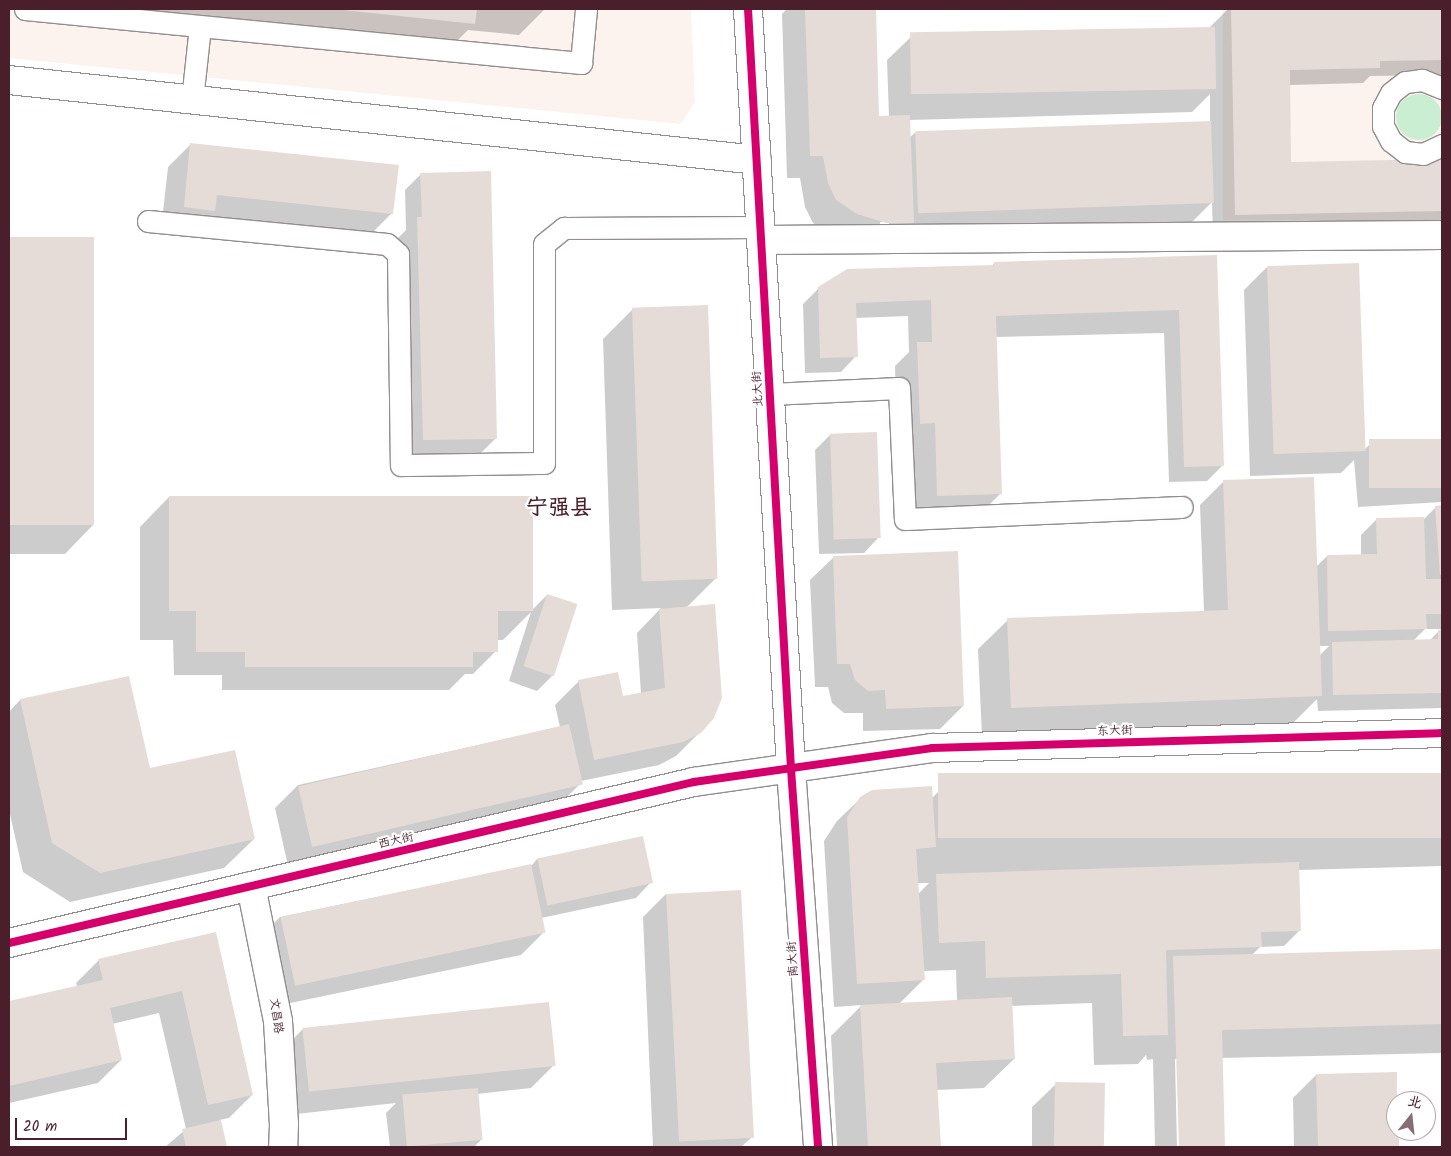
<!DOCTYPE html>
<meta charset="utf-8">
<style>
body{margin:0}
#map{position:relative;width:1451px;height:1156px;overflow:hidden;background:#fff;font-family:Kalam,"LXGW WenKai TC",sans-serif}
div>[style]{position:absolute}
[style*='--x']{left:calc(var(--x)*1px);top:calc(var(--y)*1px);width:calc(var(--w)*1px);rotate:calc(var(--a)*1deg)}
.built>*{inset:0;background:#fcf3ef;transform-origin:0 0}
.green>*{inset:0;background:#c9eed1}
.round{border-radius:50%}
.shadow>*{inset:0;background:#0003}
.building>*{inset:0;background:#e6dcd7;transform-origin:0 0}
.roads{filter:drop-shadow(1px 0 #948c8e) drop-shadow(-1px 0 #948c8e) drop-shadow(0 1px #948c8e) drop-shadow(0 -1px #948c8e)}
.service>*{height:21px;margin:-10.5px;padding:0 10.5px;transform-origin:10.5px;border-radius:10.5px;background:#fff}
.minor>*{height:28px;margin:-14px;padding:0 14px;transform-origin:14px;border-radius:14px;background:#fff}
.tertiary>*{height:28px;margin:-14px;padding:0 14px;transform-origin:14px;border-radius:14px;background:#fff}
.cycleway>*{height:8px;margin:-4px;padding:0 4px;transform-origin:4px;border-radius:4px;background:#d6006c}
span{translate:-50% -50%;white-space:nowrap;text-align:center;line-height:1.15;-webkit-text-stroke:4.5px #fff;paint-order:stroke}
.street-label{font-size:12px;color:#4a1f2b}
.town-label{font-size:22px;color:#4a1f2b;font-weight:700}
.frame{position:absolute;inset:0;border:10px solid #4a1f2b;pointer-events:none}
.north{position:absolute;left:1386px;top:1091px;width:50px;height:50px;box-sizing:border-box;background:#fff;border:1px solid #b7a5aa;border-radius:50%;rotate:16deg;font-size:14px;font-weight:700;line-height:20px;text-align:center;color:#4a1f2b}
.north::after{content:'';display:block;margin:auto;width:18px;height:22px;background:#896d75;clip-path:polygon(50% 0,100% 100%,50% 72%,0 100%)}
.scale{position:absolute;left:15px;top:1118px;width:112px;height:22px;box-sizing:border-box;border:2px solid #4a1f2b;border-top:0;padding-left:6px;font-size:15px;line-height:18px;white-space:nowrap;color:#4a1f2b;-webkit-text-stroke:4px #fff;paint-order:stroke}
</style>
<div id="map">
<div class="built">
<i style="clip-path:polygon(9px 9px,691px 9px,695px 102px,681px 124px,9px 58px)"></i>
<i style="left:1223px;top:9px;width:219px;height:211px"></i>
</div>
<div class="green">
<i class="round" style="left:1396px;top:94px;width:46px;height:46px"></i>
</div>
<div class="shadow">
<i style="clip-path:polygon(9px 9px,545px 9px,519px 35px,468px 30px,445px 53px)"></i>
<i style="clip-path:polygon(evenodd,787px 9px,874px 9px,878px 117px,889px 117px,887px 60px,911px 37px,1209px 28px,1228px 9px,1442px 9px,1442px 75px,1370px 76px,1363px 83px,1289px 85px,1290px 163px,1442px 161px,1442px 233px,1213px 238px,1212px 202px,1183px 231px,834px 237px,813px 223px,805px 207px,800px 178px,787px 178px,782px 14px,787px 9px,1210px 94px,1210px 123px,916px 132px,909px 138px,909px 120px,1192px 112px,1210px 94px,787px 9px,880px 222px,889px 222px,889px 225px,880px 225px,880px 222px)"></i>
<i style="clip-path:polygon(191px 144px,392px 213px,369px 236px,161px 230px,168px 167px)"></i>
<i style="clip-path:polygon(421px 174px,496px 438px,473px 461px,400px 463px,394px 242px,406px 230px,405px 190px)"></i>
<i style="clip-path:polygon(9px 238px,92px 238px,94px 524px,65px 554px,9px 554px)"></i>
<i style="clip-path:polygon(1216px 256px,1223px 465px,1207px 481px,1169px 482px,1164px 333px,995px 337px,1000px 494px,977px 517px,915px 518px,912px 446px,897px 446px,895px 366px,909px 352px,908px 316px,855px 318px,856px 356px,841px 372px,805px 373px,803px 304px,819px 288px,991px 266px,995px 263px)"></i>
<i style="clip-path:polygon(1267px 267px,1364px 450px,1370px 444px,1442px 440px,1442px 502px,1358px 507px,1354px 460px,1341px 473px,1250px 476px,1244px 290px)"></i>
<i style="clip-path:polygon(633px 309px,716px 578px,686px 608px,700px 732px,676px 756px,659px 765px,581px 781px,581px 783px,558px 806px,288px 866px,275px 808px,298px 785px,560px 727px,555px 705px,578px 682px,617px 674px,622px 697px,641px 694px,637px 633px,661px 608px,612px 610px,603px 339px)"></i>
<i style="clip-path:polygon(831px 434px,879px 537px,864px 553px,819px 554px,815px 450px)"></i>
<i style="clip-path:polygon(evenodd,1223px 482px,1316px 567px,1327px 556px,1361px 555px,1361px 535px,1377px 519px,1424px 519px,1436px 507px,1442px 506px,1442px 708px,1318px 711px,1317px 699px,1291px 725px,982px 737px,978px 649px,1008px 620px,1204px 612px,1200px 505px,1223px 482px,1425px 629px,1441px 629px,1429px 641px,1413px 641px,1425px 629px,1223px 482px,1319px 646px,1329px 646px,1319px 656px,1319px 646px)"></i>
<i style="clip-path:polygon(169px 497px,532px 610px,547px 595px,553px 675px,537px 691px,509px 681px,531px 612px,503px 640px,496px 640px,496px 651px,473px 674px,465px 674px,449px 690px,222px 690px,222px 675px,174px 675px,173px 640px,140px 640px,140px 527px)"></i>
<i style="clip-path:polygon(834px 557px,963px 706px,940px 729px,863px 731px,863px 713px,844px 713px,832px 703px,828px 687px,815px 687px,810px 580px)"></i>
<i style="clip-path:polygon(128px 677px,149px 770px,254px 839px,224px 868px,70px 902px,23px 872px,9px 810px,9px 712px,20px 700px)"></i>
<i style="clip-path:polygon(evenodd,1442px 774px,1442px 866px,1298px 870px,1300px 930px,1284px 946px,1260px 947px,1252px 955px,1442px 951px,1442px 1053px,1221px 1058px,1223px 1147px,1180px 1147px,1178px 1059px,1175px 1059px,1177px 1147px,1155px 1147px,1153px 1059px,1147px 1060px,1146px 1055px,1138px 1064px,1094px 1065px,1092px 1003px,1011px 1006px,1014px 1059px,984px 1088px,936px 1090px,939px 1147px,837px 1147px,831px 1036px,862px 1005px,834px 1007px,824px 841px,837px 821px,861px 798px,932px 798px,939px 791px,1442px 774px,917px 883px,929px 883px,918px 894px,917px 883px,1442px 774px,956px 970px,957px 1001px,899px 1004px,923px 980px,923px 971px,956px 970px)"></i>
<i style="clip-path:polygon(642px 838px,651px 882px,636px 898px,541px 918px,544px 932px,521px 955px,271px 1007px,257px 940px,280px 917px,532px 865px,537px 859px)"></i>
<i style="clip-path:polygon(666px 894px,751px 1138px,741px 1147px,653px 1147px,643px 917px)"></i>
<i style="clip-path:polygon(215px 934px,252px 1095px,229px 1118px,219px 1120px,226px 1147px,165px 1147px,186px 1129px,159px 1013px,112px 1024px,121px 1060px,98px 1083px,9px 1103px,9px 1003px,77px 987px,76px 983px,99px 960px)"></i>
<i style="clip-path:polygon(303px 1029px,554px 1065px,531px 1088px,477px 1094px,482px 1139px,474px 1147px,390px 1147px,386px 1113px,396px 1103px,287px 1115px,280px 1052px)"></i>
<i style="clip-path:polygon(1396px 1073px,1398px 1147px,1294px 1147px,1293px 1098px,1316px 1075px)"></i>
<i style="clip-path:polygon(1056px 1084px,1104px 1085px,1103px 1147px,1032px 1147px,1032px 1107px)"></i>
</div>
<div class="building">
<i style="clip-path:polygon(334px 9px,477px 9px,475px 24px)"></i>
<i style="clip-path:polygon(805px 9px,876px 9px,879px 116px,910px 115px,914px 223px,886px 223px,857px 214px,836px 200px,828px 183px,823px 156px,810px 156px)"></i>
<i style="clip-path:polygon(1231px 9px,1442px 9px,1442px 60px,1380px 61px,1380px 68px,1290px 70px,1291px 162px,1442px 159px,1442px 211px,1235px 215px)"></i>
<i style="left:1215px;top:27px;width:62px;height:305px;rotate:89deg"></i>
<i style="left:1211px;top:121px;width:82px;height:296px;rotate:88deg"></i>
<i style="clip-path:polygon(190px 143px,399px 165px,393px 214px,217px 195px,215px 211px,184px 207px)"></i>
<i style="clip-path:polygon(491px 171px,497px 439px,423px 440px,417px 217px,422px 217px,420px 173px)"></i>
<i style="left:9px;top:237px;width:85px;height:288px"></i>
<i style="clip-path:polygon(1217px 255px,1224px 466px,1184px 467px,1179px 310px,996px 316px,1002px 494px,937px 496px,935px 423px,920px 424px,917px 342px,932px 342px,931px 300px,856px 303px,858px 357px,820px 358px,818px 287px,847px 269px,994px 265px,994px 262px)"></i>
<i style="left:1359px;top:263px;width:188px;height:92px;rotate:88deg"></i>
<i style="left:708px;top:305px;width:274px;height:76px;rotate:88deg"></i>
<i style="left:877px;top:432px;width:106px;height:47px;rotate:88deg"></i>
<i style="left:1442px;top:439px;width:49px;height:73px;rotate:90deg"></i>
<i style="clip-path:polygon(1314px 477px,1322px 696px,1011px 708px,1007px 618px,1228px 610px,1223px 480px)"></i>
<i style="clip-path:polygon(169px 496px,533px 496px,533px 611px,498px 611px,498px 652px,473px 652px,473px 667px,245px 667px,245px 652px,196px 652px,196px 611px,169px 611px)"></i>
<i style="clip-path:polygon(1442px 505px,1442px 575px,1440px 575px,1435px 506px)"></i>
<i style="clip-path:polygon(1424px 517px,1426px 579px,1442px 579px,1442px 614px,1426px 614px,1427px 629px,1328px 631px,1327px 555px,1377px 554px,1376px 518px)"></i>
<i style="clip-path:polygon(958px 551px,964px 706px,886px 709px,885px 690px,868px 691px,855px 680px,850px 664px,837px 664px,833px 556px)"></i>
<i style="left:547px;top:594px;width:32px;height:76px;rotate:18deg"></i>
<i style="clip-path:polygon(715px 604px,722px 698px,714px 718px,701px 733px,683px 742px,594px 760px,578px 680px,618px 672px,623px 696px,665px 688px,659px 609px)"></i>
<i style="clip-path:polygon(1438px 630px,1442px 630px,1442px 693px,1333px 695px,1332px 642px,1438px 639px)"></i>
<i style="clip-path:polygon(129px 676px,150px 768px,235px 750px,255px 839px,100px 873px,52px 843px,20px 699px)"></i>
<i style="left:569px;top:724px;width:62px;height:278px;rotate:77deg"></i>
<i style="left:1442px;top:773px;width:65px;height:504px;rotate:90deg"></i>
<i style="clip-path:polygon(932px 786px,936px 847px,916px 849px,925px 980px,857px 984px,847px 817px,860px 797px,872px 790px)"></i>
<i style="left:643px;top:836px;width:48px;height:108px;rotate:78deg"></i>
<i style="clip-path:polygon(1299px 862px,1301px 931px,1261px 932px,1262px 947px,1166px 950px,1168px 1035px,1123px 1036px,1121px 974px,986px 978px,985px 941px,939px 943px,936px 874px)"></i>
<i style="left:531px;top:864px;width:70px;height:256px;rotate:78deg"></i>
<i style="left:741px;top:890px;width:248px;height:75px;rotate:87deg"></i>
<i style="clip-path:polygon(216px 932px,253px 1095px,208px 1105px,182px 991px,110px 1008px,122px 1060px,9px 1086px,9px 1001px,103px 980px,98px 959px)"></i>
<i style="clip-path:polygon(1442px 949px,1442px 1024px,1222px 1030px,1225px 1147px,1179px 1147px,1173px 956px)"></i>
<i style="clip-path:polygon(1012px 997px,1015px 1059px,936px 1063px,941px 1147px,868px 1147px,860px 1005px)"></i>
<i style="left:549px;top:1002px;width:64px;height:248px;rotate:84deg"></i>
<i style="clip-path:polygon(1397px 1072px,1396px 1131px,1399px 1131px,1399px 1147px,1318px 1147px,1316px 1074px)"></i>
<i style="left:1055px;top:1082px;width:50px;height:65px;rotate:1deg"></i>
<i style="left:478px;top:1088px;width:52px;height:76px;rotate:85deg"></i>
<i style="clip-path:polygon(221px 1120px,227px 1147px,186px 1147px,182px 1129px)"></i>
</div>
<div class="roads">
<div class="service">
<i style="--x:25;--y:9;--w:559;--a:5.55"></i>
<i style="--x:581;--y:63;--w:54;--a:-84.7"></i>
<i style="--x:1442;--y:88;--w:22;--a:-158"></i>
<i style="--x:1422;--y:80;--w:17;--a:173"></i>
<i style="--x:1405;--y:82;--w:18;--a:142"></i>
<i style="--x:1391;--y:93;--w:17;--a:118"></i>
<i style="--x:1383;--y:108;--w:18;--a:90"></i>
<i style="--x:1383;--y:126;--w:17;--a:62"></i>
<i style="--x:1391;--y:141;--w:18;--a:38"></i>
<i style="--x:1405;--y:152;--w:18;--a:6"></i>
<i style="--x:1423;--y:154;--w:21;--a:-25"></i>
<i style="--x:192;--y:100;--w:74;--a:-83.8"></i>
<i style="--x:148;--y:221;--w:240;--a:5.5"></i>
<i style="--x:387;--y:244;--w:15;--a:42"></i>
<i style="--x:398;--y:254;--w:211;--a:89.2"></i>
<i style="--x:401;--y:465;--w:143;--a:-0.8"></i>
<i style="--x:544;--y:463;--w:219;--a:-90"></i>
<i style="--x:544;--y:244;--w:26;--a:-39"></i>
<i style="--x:564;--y:228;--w:197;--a:-0.3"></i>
<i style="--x:770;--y:394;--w:129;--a:-2.7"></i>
<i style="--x:899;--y:388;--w:131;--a:87.4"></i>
<i style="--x:905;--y:519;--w:277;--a:-2.5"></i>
</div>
<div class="minor">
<i style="--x:9;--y:80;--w:752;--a:6.1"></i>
<i style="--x:761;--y:240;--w:681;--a:-0.42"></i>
<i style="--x:251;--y:886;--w:138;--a:78.7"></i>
<i style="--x:278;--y:1021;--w:103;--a:86.7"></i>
<i style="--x:284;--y:1124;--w:23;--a:92"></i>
</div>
<div class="tertiary">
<i style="--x:748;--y:9;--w:761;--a:86.76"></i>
<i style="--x:791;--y:769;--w:379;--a:85.9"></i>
<i style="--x:9;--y:943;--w:704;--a:-13.23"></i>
<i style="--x:694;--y:782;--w:240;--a:-8.1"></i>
<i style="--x:932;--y:748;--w:510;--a:-1.68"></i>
</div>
</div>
<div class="cycleway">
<i style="--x:748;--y:9;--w:761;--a:86.76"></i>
<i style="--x:791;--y:769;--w:379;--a:85.9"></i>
<i style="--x:9;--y:943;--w:704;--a:-13.23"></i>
<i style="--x:694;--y:782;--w:240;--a:-8.1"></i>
<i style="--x:932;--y:748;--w:510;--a:-1.68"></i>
</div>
<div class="street-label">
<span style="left:758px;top:389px;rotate:-93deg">北大街</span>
<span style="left:1115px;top:731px;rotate:-2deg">东大街</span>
<span style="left:396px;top:841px;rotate:-13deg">西大街</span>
<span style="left:793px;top:959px;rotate:-94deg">南大街</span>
<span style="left:276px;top:1016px;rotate:82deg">文昌路</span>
</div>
<div class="town-label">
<span style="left:559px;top:509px">宁强县</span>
</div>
<div class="frame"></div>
<div class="north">北</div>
<div class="scale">20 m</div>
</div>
